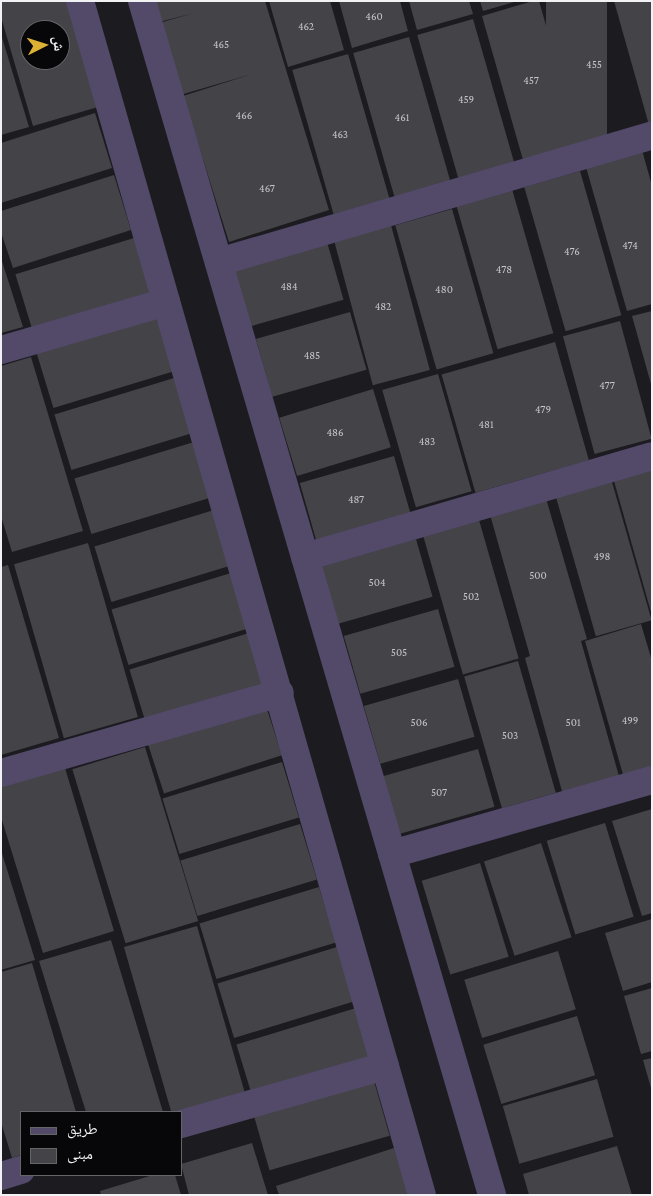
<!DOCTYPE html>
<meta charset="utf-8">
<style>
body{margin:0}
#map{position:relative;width:653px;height:1196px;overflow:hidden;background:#1c1b20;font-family:"Crimson Pro","Noto Naskh Arabic",serif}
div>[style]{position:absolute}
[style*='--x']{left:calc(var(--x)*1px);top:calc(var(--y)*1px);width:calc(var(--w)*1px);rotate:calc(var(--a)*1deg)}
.building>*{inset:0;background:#444348;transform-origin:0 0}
.street>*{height:28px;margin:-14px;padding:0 14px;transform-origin:14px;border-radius:14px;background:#534969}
span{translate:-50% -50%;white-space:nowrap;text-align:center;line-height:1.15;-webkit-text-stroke:4.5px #070608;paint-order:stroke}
.number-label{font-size:11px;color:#c6c6c9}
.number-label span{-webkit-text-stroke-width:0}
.frame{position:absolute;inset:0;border:2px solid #f2f1f4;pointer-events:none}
.legend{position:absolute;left:20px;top:1111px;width:162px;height:65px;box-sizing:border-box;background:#070608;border:1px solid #656466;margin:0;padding:6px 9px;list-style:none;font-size:15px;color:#f2f1f4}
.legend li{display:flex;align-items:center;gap:10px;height:25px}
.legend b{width:25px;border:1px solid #656466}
.north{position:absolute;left:20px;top:20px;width:50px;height:50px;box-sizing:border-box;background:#070608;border:1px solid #656466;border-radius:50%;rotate:85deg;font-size:14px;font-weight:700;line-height:20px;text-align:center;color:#f2f1f4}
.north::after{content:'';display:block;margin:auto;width:18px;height:22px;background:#ddb133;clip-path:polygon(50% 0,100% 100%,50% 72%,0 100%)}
</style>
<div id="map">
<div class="building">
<i style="clip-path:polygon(evenodd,1px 1px,67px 1px,98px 107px,33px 126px,1px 17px,1px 1px,30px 30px,60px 30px,60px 60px,30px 60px,30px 30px)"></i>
<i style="clip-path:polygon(154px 1px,265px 1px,329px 210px,229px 242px,183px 96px,252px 74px,180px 95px,159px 23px,194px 13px,159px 22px)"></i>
<i style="clip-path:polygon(269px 1px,330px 1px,344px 50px,288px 67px)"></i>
<i style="clip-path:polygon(339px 1px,400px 1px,408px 31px,352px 48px)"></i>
<i style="clip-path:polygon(409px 1px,469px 1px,473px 14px,417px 30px)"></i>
<i style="clip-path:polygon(480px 1px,514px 1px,514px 2px,483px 11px)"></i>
<i style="clip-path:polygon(533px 1px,539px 1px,580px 145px,523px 160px,482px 16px)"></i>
<i style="left:546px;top:1px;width:61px;height:148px"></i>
<i style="clip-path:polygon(614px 1px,652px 1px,652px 124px,649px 125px)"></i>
<i style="left:473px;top:19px;width:151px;height:58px;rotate:74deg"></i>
<i style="clip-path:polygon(1px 34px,29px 127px,1px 135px)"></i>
<i style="left:409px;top:37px;width:150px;height:58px;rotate:74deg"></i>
<i style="left:348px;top:54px;width:150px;height:58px;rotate:74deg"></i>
<i style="clip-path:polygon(95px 113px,112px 168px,1px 203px,1px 143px)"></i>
<i style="clip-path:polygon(642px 150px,652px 186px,652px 304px,627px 311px,586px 167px)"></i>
<i style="left:580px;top:171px;width:150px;height:58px;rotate:74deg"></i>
<i style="clip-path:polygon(114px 175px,131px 230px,13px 268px,1px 232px,1px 211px)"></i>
<i style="left:512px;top:189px;width:150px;height:58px;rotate:74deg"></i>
<i style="left:452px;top:209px;width:150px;height:59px;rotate:74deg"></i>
<i style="left:391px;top:225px;width:150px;height:59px;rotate:75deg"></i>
<i style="left:134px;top:238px;width:58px;height:124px;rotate:73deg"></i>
<i style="left:327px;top:242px;width:60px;height:98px;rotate:74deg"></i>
<i style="clip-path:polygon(1px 258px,23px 327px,1px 333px)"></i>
<i style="clip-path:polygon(652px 311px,652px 384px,651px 384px,632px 316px)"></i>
<i style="left:350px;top:312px;width:60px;height:98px;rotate:74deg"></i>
<i style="left:156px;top:316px;width:58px;height:125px;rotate:73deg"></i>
<i style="left:620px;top:321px;width:122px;height:59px;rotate:75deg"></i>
<i style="left:555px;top:342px;width:123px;height:118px;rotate:74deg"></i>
<i style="clip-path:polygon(31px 357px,83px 531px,12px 552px,1px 516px,1px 366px)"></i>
<i style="left:438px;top:374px;width:122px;height:58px;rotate:74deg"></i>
<i style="left:174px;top:378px;width:58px;height:125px;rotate:73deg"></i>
<i style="left:373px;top:389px;width:61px;height:98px;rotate:73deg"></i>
<i style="left:194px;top:442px;width:58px;height:125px;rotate:73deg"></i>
<i style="left:394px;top:456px;width:60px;height:98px;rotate:74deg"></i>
<i style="clip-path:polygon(652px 462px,652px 612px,651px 612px,612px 474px)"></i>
<i style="left:610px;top:475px;width:151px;height:58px;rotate:74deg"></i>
<i style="clip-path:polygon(545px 495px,587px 639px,581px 641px,622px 787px,565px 802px,525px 658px,530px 656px,489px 511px)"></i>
<i style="left:214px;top:510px;width:58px;height:125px;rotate:73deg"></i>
<i style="left:479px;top:520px;width:144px;height:58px;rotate:74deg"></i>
<i style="left:416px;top:539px;width:60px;height:99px;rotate:74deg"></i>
<i style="left:88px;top:543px;width:181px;height:77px;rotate:74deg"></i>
<i style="clip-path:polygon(8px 565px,59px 738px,1px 755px,1px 567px)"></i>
<i style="left:231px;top:573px;width:58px;height:125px;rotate:73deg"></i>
<i style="left:438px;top:609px;width:60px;height:98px;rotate:74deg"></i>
<i style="clip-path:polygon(641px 624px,652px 661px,652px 778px,626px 785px,585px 641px)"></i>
<i style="left:249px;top:633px;width:57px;height:125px;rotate:73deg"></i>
<i style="left:518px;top:661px;width:137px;height:56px;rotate:74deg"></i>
<i style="left:458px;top:679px;width:60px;height:98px;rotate:74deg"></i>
<i style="left:264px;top:700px;width:58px;height:124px;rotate:72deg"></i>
<i style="left:145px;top:747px;width:182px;height:76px;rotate:73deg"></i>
<i style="left:478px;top:749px;width:60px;height:99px;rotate:74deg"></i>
<i style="clip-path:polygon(62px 758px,114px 931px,43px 953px,1px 817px,1px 776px)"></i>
<i style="left:282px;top:762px;width:58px;height:125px;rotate:73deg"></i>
<i style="clip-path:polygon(652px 809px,652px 913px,642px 916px,612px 821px)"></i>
<i style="left:605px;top:823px;width:98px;height:61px;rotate:73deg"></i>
<i style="left:300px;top:824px;width:58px;height:125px;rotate:73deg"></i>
<i style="left:541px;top:843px;width:99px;height:60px;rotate:72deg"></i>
<i style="clip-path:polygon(1px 850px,35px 960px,1px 970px)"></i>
<i style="left:480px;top:863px;width:98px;height:61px;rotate:73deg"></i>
<i style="left:319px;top:887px;width:58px;height:125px;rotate:73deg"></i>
<i style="clip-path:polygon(652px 919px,652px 982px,623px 991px,605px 933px)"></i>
<i style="left:197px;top:926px;width:180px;height:76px;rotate:74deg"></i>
<i style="clip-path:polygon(111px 940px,163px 1112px,86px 1112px,39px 961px)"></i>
<i style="left:337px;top:947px;width:57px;height:125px;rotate:73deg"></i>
<i style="left:558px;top:951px;width:61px;height:98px;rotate:73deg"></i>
<i style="clip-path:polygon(32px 963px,76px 1112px,21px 1112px,21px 1155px,12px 1158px,1px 1122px,1px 972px)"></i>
<i style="clip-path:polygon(652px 988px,652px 1051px,641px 1054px,624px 996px)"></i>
<i style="left:356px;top:1008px;width:58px;height:125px;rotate:73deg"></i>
<i style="left:577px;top:1016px;width:62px;height:98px;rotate:73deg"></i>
<i style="clip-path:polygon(652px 1058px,652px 1088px,651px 1088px,643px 1060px)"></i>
<i style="left:597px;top:1079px;width:60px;height:98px;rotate:74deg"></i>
<i style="left:374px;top:1081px;width:57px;height:125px;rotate:74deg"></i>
<i style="clip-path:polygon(252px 1143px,268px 1195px,189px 1195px,181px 1164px)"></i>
<i style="clip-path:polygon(617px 1146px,632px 1195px,529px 1195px,523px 1174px)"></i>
<i style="clip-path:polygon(394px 1148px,409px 1195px,279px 1195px,276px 1186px)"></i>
<i style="clip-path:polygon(153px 1175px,175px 1175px,181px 1195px,101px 1195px,100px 1191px)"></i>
</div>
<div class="street">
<i style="--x:80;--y:1;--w:1242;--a:74.02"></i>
<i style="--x:142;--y:1;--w:1244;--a:73.66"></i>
<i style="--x:219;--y:262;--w:451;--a:-16.3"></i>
<i style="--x:1;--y:350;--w:172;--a:-16.2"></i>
<i style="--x:305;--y:557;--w:361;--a:-16.2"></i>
<i style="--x:1;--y:773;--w:290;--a:-16"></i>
<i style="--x:392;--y:854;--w:270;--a:-15.9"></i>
<i style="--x:181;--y:1124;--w:212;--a:-15.9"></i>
<i style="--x:1;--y:1176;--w:21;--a:-17"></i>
</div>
<div class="number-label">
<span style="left:374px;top:16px">460</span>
<span style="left:306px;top:26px">462</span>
<span style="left:221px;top:44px">465</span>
<span style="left:594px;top:64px">455</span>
<span style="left:531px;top:80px">457</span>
<span style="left:466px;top:99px">459</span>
<span style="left:244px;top:115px">466</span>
<span style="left:402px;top:117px">461</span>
<span style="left:340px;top:134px">463</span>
<span style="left:267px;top:188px">467</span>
<span style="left:630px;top:245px">474</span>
<span style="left:572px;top:251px">476</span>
<span style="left:504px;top:269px">478</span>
<span style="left:289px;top:286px">484</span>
<span style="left:444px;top:289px">480</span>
<span style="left:383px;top:306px">482</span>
<span style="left:312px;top:355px">485</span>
<span style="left:607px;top:385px">477</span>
<span style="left:543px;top:409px">479</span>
<span style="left:486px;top:424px">481</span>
<span style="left:335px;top:432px">486</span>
<span style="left:427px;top:441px">483</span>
<span style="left:356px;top:499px">487</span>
<span style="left:602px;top:556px">498</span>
<span style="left:538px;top:575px">500</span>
<span style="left:377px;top:582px">504</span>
<span style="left:471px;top:596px">502</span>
<span style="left:399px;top:652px">505</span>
<span style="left:630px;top:720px">499</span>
<span style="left:419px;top:722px">506</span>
<span style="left:573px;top:722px">501</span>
<span style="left:510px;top:735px">503</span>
<span style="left:439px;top:792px">507</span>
</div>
<div class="frame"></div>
<ul class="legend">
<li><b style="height:6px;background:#534969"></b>طريق</li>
<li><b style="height:14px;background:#444348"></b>مبنى</li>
</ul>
<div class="north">ش</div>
</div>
